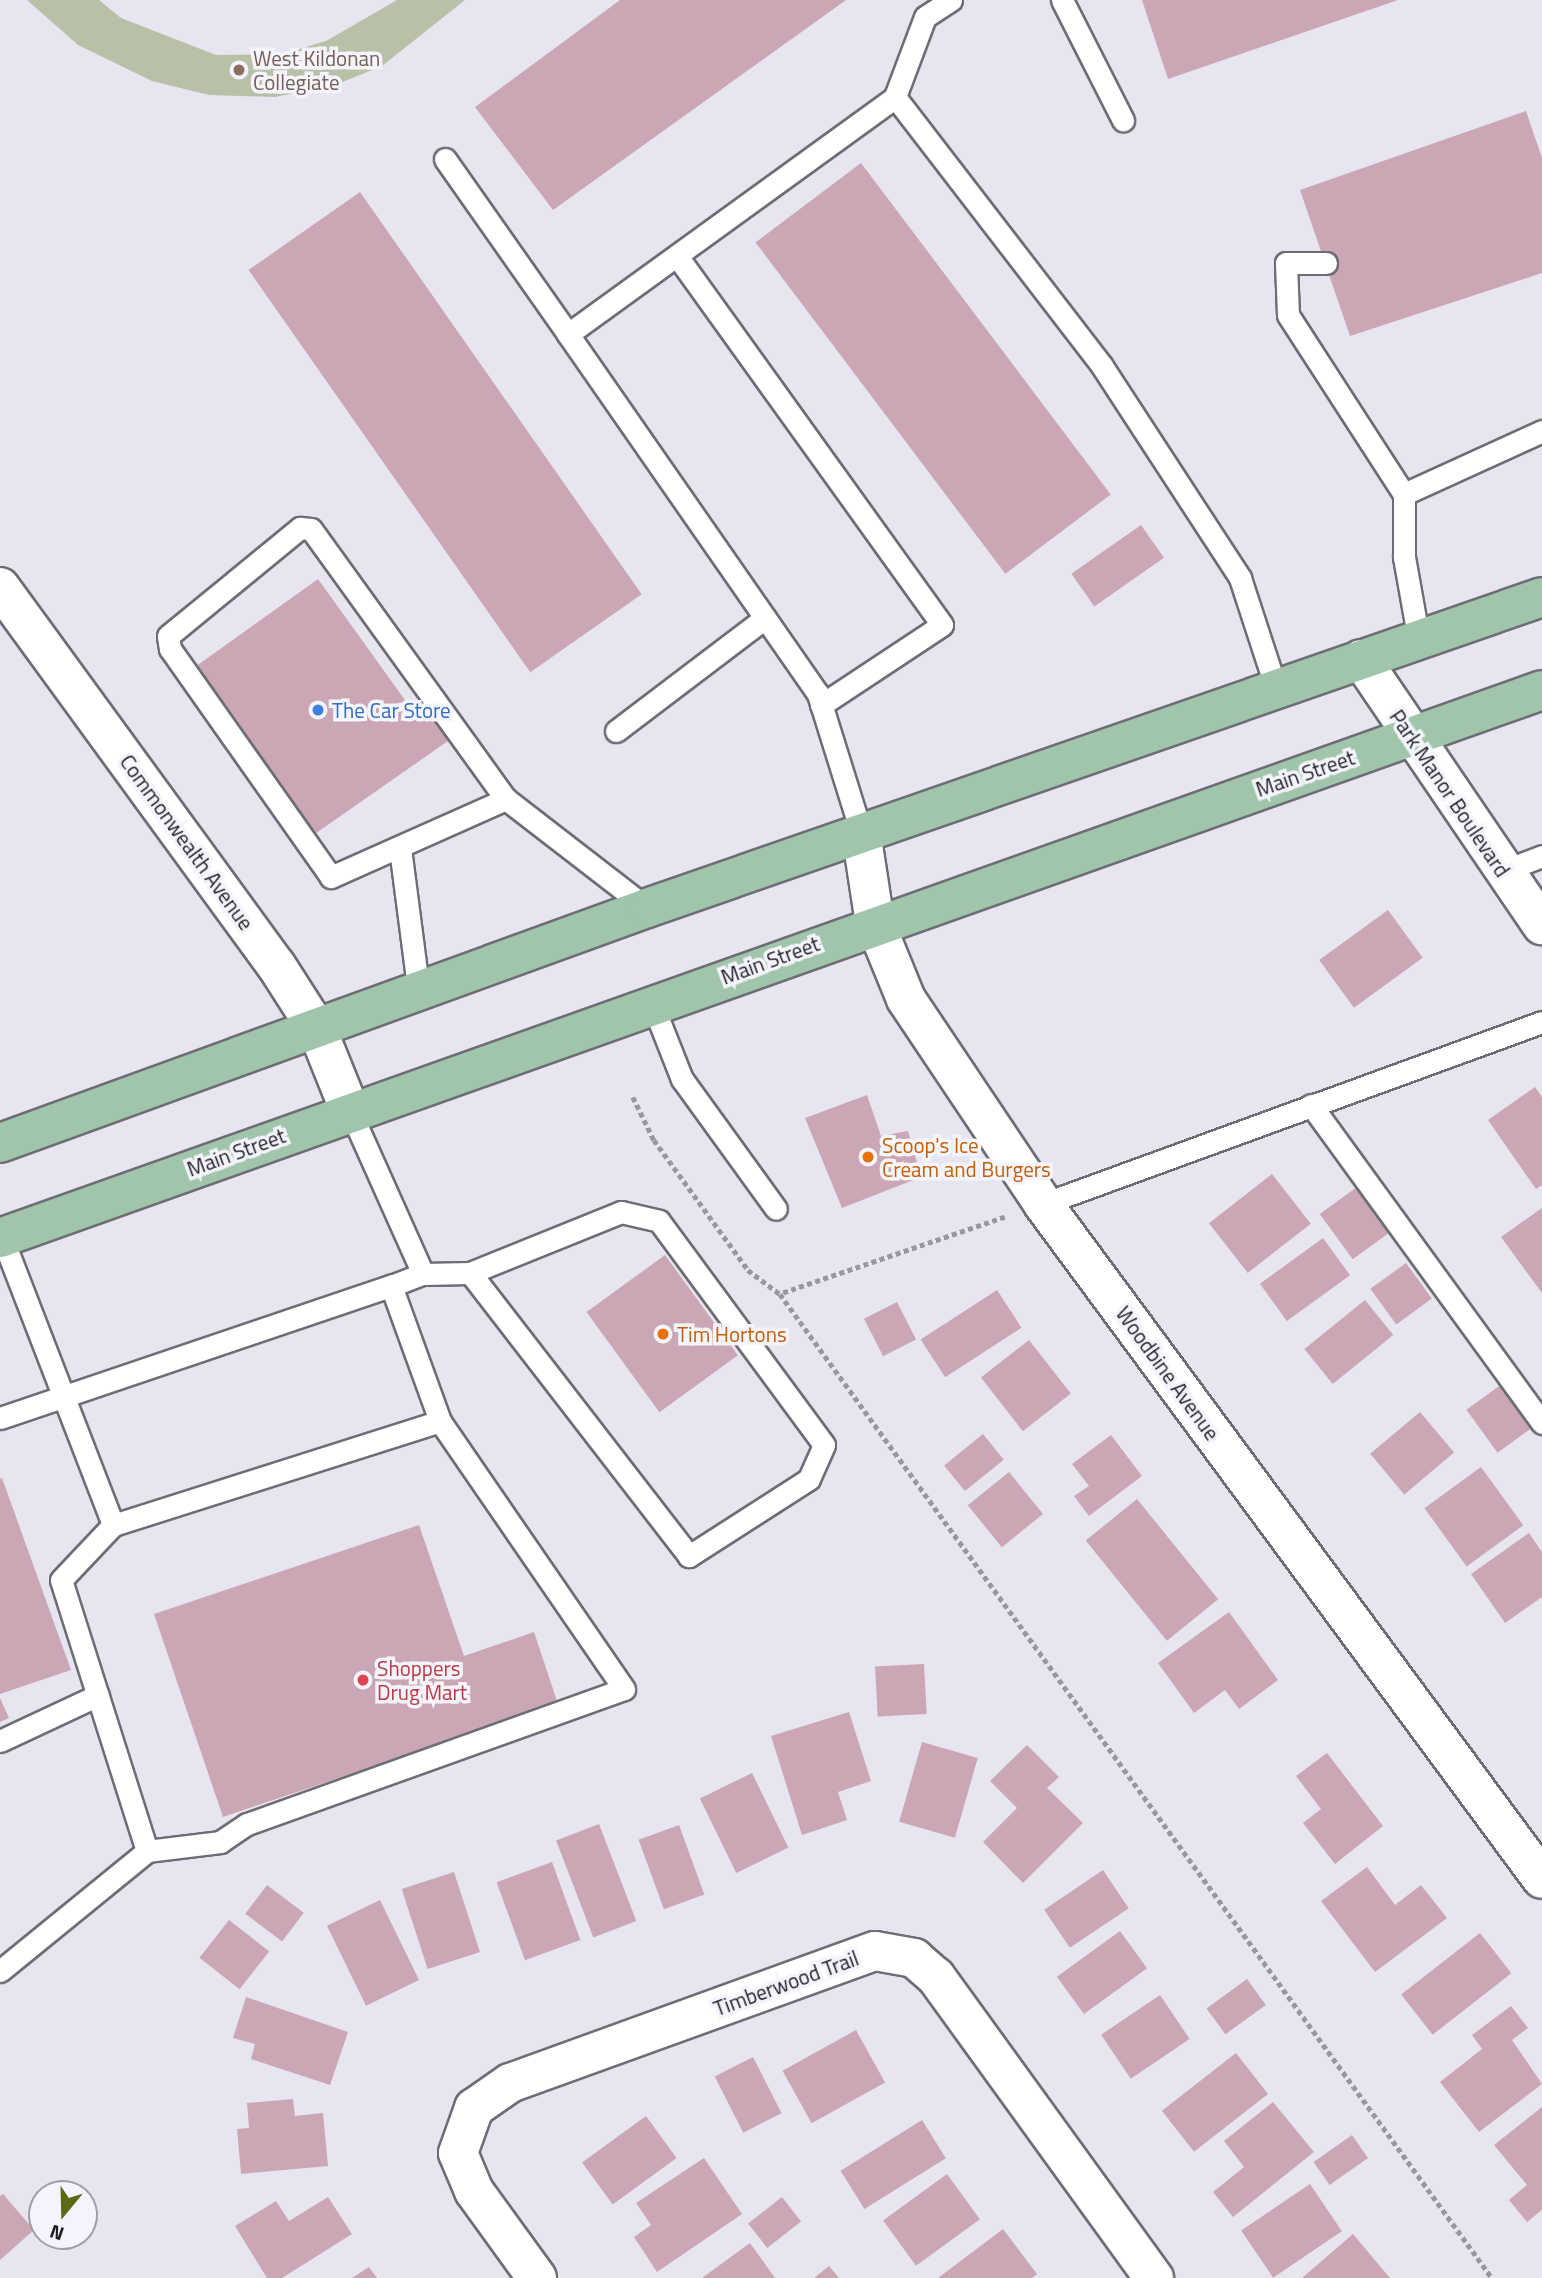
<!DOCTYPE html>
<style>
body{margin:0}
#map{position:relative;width:1542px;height:2278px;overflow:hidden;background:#e7e6f0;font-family:"Titillium Web",sans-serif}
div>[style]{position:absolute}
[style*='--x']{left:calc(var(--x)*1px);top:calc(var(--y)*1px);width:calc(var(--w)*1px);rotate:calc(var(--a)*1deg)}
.green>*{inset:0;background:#b8c0a8}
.building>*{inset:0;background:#cba6b5;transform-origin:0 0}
.path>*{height:4.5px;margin-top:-2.25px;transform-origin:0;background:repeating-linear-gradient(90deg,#97979e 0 5px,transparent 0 8.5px)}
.roads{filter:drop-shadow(2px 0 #6d6d75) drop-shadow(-2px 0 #6d6d75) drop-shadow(0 2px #6d6d75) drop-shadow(0 -2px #6d6d75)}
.lane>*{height:21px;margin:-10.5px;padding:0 10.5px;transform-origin:10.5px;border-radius:10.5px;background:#fff}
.street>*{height:38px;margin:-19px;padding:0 19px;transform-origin:19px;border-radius:19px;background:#fff}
.primary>*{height:38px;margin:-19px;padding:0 19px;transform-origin:19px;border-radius:19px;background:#a0c5aa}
.dots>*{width:19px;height:19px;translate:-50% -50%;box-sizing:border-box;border:4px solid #f4f4fd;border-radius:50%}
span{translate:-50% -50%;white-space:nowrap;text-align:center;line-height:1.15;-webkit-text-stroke:7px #f4f4fd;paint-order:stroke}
.education-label{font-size:21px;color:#785e54}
.left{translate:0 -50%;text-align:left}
.shop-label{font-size:21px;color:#366cbe}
.street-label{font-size:21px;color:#1e1e22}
.food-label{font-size:21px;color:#c56008}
.health-label{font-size:21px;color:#be3a42}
.north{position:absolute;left:28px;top:2180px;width:70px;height:70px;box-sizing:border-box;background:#f4f4fd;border:2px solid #9e9ea5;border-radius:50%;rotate:199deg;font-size:19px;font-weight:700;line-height:28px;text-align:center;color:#1e1e22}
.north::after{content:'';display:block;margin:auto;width:24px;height:32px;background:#5b6a14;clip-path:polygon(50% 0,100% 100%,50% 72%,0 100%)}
</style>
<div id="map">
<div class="green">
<i style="clip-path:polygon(27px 0,99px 0,121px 18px,216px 55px,282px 54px,326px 41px,397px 0,465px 0,382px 66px,335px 85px,275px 97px,209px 95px,152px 81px,78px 45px)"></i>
</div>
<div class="building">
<i style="clip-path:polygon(620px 0,846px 0,553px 210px,475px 107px)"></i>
<i style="clip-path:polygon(1142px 0,1398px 0,1168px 79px)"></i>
<i style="clip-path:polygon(1526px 111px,1542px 158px,1542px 273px,1350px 336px,1300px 190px)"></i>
<i style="left:861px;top:163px;width:415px;height:132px;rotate:53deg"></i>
<i style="left:360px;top:192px;width:491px;height:136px;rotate:55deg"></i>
<i style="left:1141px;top:525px;width:40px;height:85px;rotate:55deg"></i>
<i style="clip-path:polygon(318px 579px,415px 714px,425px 707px,448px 741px,309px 838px,195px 667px)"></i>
<i style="left:1388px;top:910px;width:59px;height:85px;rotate:54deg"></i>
<i style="clip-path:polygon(1535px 1087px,1542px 1097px,1542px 1185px,1536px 1189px,1488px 1120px)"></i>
<i style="clip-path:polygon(867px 1095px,881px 1136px,908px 1131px,921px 1177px,842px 1208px,805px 1118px)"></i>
<i style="left:1272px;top:1174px;width:63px;height:80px;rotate:52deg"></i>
<i style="left:1357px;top:1187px;width:56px;height:46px;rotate:54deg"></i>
<i style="clip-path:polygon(1542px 1208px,1542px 1293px,1501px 1237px)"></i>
<i style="left:1323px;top:1238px;width:46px;height:78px;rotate:54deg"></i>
<i style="left:665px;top:1255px;width:124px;height:97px;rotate:54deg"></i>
<i style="left:1406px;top:1263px;width:44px;height:44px;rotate:54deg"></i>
<i style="left:997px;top:1290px;width:45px;height:91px;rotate:57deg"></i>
<i style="left:1365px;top:1300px;width:45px;height:78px;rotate:51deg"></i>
<i style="left:897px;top:1302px;width:42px;height:37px;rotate:63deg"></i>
<i style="left:1029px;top:1340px;width:68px;height:61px;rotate:52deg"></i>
<i style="left:1502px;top:1384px;width:53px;height:44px;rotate:54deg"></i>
<i style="left:1420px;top:1412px;width:53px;height:65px;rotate:50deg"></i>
<i style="left:983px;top:1434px;width:33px;height:50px;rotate:51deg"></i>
<i style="clip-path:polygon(1111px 1435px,1142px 1476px,1089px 1516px,1074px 1496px,1089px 1486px,1072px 1464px)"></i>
<i style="left:1481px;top:1467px;width:72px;height:70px;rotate:54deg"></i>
<i style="left:1009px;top:1472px;width:54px;height:53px;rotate:51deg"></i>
<i style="clip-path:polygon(2px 1478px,71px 1670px,0 1694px,0 1479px)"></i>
<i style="left:1137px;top:1499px;width:129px;height:66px;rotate:51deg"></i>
<i style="clip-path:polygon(419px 1525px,464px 1656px,534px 1632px,558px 1704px,223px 1817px,154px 1614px)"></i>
<i style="clip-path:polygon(1529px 1533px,1542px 1552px,1542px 1597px,1505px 1623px,1471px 1574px)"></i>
<i style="clip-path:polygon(1229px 1612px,1278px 1680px,1239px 1709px,1225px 1690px,1194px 1713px,1158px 1663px)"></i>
<i style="left:924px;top:1664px;width:50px;height:49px;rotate:87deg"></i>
<i style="clip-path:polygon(0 1698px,9px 1718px,0 1722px)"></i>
<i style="clip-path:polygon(849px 1712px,871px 1781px,838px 1792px,847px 1820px,802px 1835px,771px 1736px)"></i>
<i style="left:922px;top:1742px;width:58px;height:83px;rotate:16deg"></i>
<i style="clip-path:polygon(1027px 1745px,1059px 1777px,1047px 1788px,1083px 1823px,1023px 1883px,983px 1842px,1017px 1808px,990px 1781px)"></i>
<i style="clip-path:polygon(1327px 1753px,1383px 1826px,1335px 1864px,1303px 1823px,1321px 1809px,1296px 1776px)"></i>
<i style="left:752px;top:1773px;width:83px;height:58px;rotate:64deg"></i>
<i style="left:599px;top:1824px;width:104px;height:46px;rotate:69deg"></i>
<i style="left:679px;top:1825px;width:74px;height:43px;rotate:70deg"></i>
<i style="left:552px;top:1862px;width:83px;height:59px;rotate:70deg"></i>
<i style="clip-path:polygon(1367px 1867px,1395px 1905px,1421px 1885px,1447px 1918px,1375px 1972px,1321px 1901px)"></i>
<i style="left:1103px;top:1870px;width:46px;height:71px;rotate:56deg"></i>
<i style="left:454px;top:1872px;width:84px;height:55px;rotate:72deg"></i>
<i style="left:267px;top:1885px;width:46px;height:36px;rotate:37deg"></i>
<i style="left:380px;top:1900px;width:89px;height:59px;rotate:64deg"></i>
<i style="left:229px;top:1920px;width:51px;height:48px;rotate:38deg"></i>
<i style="left:1120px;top:1931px;width:46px;height:78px;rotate:54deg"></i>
<i style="left:1480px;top:1933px;width:51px;height:100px;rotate:52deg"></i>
<i style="left:1247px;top:1979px;width:32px;height:50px;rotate:54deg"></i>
<i style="left:1160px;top:1995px;width:53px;height:71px;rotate:56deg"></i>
<i style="clip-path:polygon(246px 1997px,348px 2032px,330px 2085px,251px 2059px,255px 2044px,233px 2038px)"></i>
<i style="clip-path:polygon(1511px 2006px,1528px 2028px,1512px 2040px,1542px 2084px,1479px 2132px,1440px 2082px,1482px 2049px,1472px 2035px)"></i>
<i style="left:856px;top:2030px;width:60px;height:84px;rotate:61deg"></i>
<i style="left:1236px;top:2053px;width:52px;height:94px;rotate:52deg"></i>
<i style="left:753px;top:2057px;width:63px;height:43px;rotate:63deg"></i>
<i style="clip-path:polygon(293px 2099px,295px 2116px,323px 2113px,328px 2166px,241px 2174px,237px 2129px,249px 2128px,247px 2103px)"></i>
<i style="clip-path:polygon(1273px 2102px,1314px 2152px,1233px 2217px,1213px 2192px,1244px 2167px,1224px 2141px)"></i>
<i style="clip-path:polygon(1542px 2107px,1542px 2210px,1527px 2222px,1509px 2200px,1527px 2185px,1494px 2145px)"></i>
<i style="left:646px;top:2116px;width:52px;height:79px;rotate:54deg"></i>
<i style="left:922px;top:2120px;width:45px;height:96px;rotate:58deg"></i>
<i style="left:1352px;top:2135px;width:28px;height:47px;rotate:55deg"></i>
<i style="clip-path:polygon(704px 2158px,742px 2214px,657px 2272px,634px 2237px,651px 2225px,636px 2203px)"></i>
<i style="left:947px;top:2174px;width:56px;height:79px;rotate:54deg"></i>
<i style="left:1310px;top:2184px;width:57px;height:83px;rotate:56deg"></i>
<i style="clip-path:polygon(3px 2194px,34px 2230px,0 2260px,0 2196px)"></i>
<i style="clip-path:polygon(328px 2197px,352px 2234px,282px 2278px,267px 2278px,235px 2226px,276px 2201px,289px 2221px)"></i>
<i style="left:782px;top:2197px;width:31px;height:43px;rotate:52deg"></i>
<i style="clip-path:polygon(1003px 2229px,1037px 2274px,1032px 2278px,938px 2278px)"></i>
<i style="clip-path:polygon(1353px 2234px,1390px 2278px,1302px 2278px)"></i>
<i style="clip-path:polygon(750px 2243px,775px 2278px,702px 2278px)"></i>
<i style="clip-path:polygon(829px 2266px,839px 2278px,814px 2278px)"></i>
<i style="clip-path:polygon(369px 2267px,377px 2278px,352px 2278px)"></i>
</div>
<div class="path">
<i style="--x:633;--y:1097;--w:48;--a:64"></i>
<i style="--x:654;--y:1140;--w:160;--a:54.1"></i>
<i style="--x:748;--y:1270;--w:40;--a:37"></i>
<i style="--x:1005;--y:1217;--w:238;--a:161.1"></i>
<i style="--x:780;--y:1294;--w:1215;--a:54.11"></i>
</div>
<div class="roads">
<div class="lane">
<i style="--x:951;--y:0;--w:31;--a:147"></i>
<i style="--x:925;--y:17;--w:85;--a:110.6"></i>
<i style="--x:895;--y:97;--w:339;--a:52.4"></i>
<i style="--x:1102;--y:366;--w:253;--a:56.9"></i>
<i style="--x:1240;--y:578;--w:113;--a:71.9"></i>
<i style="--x:1062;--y:0;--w:135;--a:63.1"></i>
<i style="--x:445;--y:159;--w:214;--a:54.9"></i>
<i style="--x:677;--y:256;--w:454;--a:54.3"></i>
<i style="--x:942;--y:625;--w:145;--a:146.5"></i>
<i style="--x:1326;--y:263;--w:40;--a:180"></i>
<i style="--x:1286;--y:263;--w:52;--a:87.8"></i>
<i style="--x:1288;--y:315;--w:213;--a:57.1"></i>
<i style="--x:1404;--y:494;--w:63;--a:90"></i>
<i style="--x:1404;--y:557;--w:85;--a:79.9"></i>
<i style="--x:1404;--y:494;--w:152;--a:-24.5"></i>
<i style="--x:616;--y:731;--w:187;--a:-37.2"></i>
<i style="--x:506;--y:799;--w:192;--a:156"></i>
<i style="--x:331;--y:877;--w:279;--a:-125.2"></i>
<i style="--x:170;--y:649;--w:13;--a:-99"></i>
<i style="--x:168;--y:636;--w:171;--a:-39.3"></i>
<i style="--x:300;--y:528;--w:11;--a:5"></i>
<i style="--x:311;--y:529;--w:333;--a:54.2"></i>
<i style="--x:506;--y:799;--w:178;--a:37.7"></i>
<i style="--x:861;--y:832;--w:145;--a:-107.3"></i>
<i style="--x:818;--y:694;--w:438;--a:-124.8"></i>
<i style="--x:568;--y:334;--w:404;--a:-35.9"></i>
<i style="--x:400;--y:848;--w:147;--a:82.6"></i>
<i style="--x:1503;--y:871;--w:42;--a:-21"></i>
<i style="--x:652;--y:1003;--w:82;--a:68.5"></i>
<i style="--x:682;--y:1079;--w:160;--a:54.1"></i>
<i style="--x:1311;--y:1105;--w:393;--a:54"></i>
<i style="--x:1043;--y:1204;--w:531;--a:-20.04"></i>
<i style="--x:2;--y:1237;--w:309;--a:68.9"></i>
<i style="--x:113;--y:1525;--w:343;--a:-17.6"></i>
<i style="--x:440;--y:1421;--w:144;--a:-109.9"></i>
<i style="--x:391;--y:1286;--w:34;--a:-21"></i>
<i style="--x:423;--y:1274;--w:179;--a:-114.1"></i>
<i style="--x:423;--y:1274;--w:47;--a:-1.2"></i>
<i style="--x:470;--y:1273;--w:163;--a:-22"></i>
<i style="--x:621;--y:1212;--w:39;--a:13"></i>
<i style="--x:659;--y:1221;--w:278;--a:53.6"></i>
<i style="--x:824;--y:1445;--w:37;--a:114"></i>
<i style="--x:809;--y:1479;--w:143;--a:147.3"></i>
<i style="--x:689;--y:1556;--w:358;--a:-127.7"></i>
<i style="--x:0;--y:1418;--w:413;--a:-18.7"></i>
<i style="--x:0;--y:1741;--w:108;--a:-25.1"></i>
<i style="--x:147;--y:1851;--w:74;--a:-7"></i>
<i style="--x:220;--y:1842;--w:32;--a:-34"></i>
<i style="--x:247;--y:1824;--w:400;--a:-19.7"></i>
<i style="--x:624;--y:1689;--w:325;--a:-124.5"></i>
<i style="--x:0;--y:1971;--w:190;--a:-39.2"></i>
<i style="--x:147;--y:1851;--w:284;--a:-107.6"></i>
<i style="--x:61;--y:1580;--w:76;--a:-46.6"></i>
</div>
<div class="street">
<i style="--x:0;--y:587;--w:468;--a:53.9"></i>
<i style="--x:276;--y:965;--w:76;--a:57.4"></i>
<i style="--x:317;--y:1029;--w:88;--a:68.1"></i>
<i style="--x:1361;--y:659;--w:322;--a:55.8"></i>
<i style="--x:861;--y:832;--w:92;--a:81.3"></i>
<i style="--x:875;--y:923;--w:82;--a:67.8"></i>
<i style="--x:906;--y:999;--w:247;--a:56.2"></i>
<i style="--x:1043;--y:1204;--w:839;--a:53.53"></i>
<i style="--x:537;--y:2278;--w:107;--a:-125.9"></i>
<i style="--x:474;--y:2191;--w:41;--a:-112.8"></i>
<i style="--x:458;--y:2153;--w:48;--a:-70.4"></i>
<i style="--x:474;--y:2108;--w:44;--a:-34.8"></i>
<i style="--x:510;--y:2083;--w:388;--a:-19.9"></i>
<i style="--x:875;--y:1951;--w:40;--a:10"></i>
<i style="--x:914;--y:1958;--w:29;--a:41"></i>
<i style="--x:936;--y:1977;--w:372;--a:54.1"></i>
</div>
<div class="primary">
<i style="--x:0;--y:1143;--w:688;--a:-19.96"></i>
<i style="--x:647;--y:908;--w:947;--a:-19.16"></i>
<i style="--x:0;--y:1238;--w:1636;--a:-19.56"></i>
</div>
</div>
<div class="dots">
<i style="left:239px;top:70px;background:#8d6e63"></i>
<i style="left:318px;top:710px;background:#3f7fe0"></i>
<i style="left:868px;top:1157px;background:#e8710a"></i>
<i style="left:663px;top:1334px;background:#e8710a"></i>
<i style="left:363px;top:1680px;background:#e0444e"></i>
</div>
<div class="education-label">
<span class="left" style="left:253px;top:70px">West Kildonan<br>Collegiate</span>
</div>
<div class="shop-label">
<span class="left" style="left:332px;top:710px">The Car Store</span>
</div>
<div class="street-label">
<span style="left:1305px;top:773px;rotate:-19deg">Main Street</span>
<span style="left:1450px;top:793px;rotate:56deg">Park Manor Boulevard</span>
<span style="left:187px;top:842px;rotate:54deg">Commonwealth Avenue</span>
<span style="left:770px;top:960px;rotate:-20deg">Main Street</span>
<span style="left:236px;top:1152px;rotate:-20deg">Main Street</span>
<span style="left:1168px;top:1373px;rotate:54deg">Woodbine Avenue</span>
<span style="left:786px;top:1983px;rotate:-20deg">Timberwood Trail</span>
</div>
<div class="food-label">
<span class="left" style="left:882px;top:1157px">Scoop's Ice<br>Cream and Burgers</span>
<span class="left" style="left:677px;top:1334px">Tim Hortons</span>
</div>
<div class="health-label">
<span class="left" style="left:377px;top:1680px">Shoppers<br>Drug Mart</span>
</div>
<div class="north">N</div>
</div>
